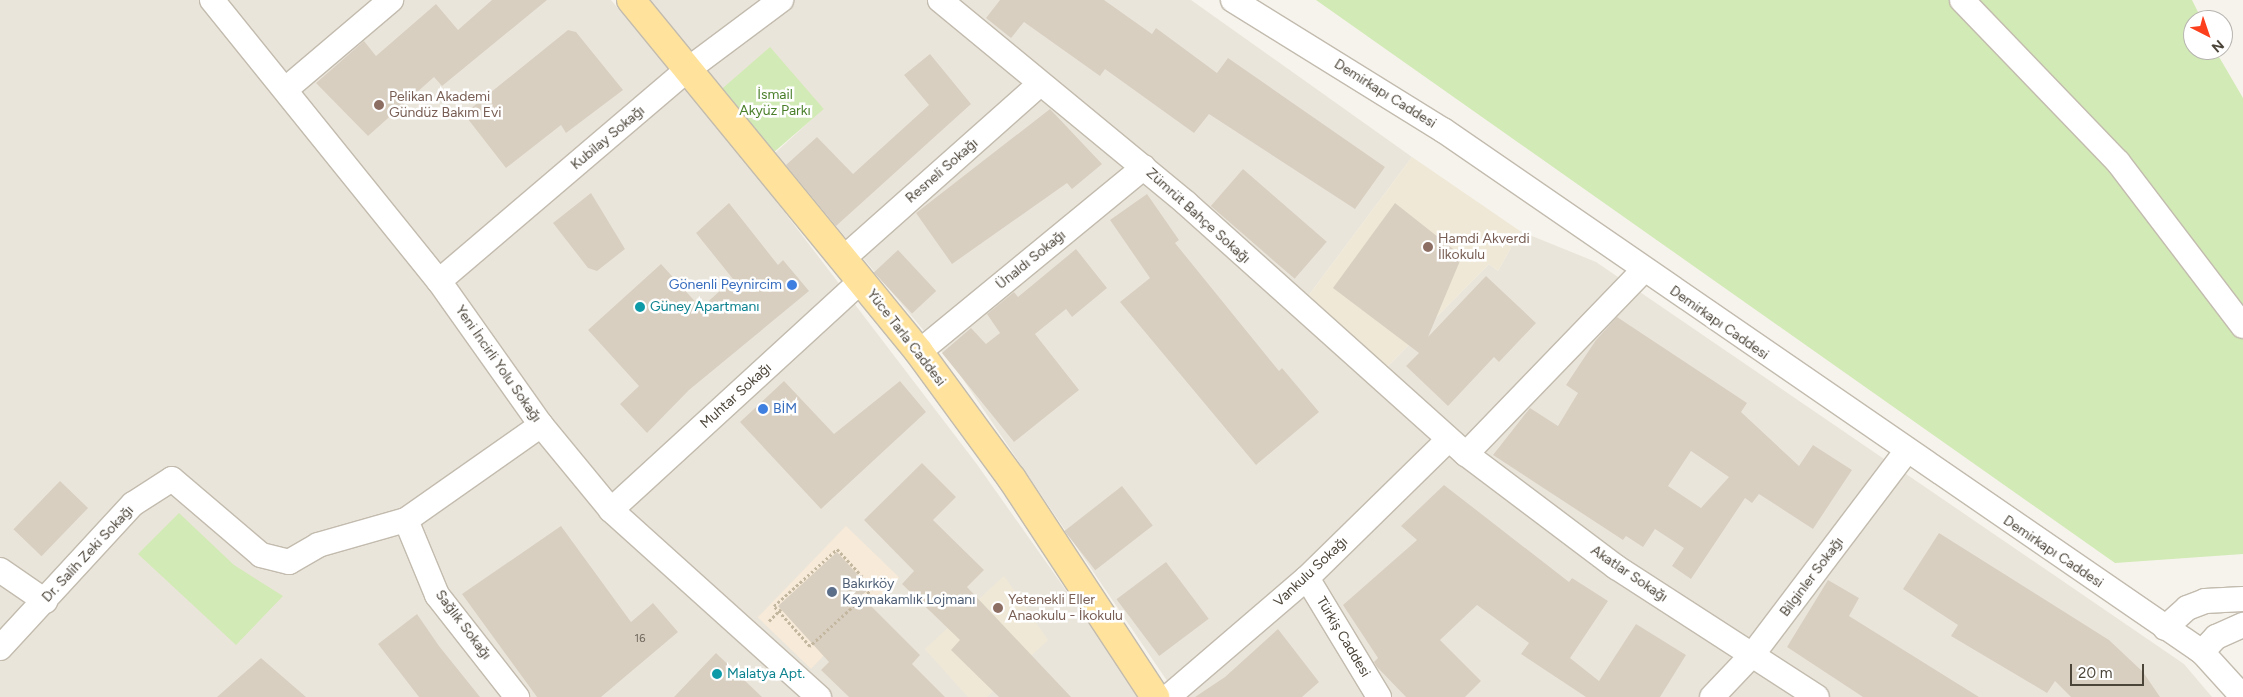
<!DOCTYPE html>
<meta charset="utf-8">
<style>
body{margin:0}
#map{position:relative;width:2243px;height:697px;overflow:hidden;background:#f6f3ec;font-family:Figtree,sans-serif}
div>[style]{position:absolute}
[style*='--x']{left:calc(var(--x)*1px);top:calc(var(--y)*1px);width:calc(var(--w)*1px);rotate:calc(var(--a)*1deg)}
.residential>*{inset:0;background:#eae5da}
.commercial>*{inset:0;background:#f7ead8;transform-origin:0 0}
.education>*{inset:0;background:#efe8d6}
.green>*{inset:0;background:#d2eab5;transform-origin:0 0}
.building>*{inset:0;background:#d8cfc1;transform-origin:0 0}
.path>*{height:3px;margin-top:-1.5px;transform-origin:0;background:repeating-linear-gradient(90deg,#c4b79f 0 2.5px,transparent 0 5px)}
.roads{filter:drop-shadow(1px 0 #c2bbae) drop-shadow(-1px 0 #c2bbae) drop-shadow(0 1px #c2bbae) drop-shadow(0 -1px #c2bbae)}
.minor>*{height:24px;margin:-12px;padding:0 12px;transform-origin:12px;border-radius:12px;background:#fff}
.major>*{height:28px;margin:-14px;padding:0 14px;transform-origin:14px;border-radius:14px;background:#ffe39c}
.dots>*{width:14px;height:14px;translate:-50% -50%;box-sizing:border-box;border:2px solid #fff;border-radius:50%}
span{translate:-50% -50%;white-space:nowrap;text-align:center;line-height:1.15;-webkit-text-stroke:5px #fff;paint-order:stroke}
.number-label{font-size:11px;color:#6e675b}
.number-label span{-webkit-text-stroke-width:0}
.street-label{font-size:14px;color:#4b4439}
.park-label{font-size:14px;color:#4a7f2a}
.education-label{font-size:14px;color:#785e54}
.left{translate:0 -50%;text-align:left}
.shop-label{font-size:14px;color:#366cbe}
.right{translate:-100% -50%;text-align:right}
.culture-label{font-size:14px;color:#0d838f}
.service-label{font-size:14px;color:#4e5e75}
.north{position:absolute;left:2183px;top:10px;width:50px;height:50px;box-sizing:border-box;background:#fff;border:1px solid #b7b4b0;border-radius:50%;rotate:139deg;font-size:14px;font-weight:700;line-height:20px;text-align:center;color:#4b4439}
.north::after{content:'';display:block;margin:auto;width:18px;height:22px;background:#fc3f1d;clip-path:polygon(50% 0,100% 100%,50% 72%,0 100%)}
.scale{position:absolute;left:2070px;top:664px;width:74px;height:22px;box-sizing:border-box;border:2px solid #4b4439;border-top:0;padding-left:6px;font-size:15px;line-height:18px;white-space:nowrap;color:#4b4439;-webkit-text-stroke:4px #fff;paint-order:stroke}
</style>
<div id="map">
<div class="residential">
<i style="clip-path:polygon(0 0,611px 0,734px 146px,976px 463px,1123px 671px,1137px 697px,0 697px)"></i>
<i style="clip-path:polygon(647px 0,1191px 0,1412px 157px,1303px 303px,1388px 366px,1489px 264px,1498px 271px,1520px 231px,1596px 262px,2184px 664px,2212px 697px,1178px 697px,956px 369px,775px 153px,823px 109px,720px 91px)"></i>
</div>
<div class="commercial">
<i style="left:846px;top:526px;width:74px;height:127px;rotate:44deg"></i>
</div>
<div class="education">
<i style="clip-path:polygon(1412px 157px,1520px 231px,1498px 271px,1489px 264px,1388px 366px,1303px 303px)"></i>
<i style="clip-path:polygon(1004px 576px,1048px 640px,987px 697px,968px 697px,925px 649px)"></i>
</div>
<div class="green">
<i style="clip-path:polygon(1316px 0,2192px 0,2202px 20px,2193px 20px,2193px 50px,2215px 50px,2243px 98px,2243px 554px,2115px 563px)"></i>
<i style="left:770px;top:47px;width:82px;height:67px;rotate:49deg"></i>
<i style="clip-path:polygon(179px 513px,234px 565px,283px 596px,236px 645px,138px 554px)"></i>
</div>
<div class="building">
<i style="clip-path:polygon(492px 0,547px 0,442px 86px,434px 77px,368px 136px,316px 83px,364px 41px,376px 56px,436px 4px,458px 30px)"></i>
<i style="clip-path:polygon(1000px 0,1104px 0,1152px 34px,1156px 28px,1217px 73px,1228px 58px,1385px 167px,1355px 209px,1209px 114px,1194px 133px,1105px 69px,1100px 76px,1024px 22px,1011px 38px,986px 18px)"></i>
<i style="clip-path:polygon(568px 30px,576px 32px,623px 90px,566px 133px,561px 125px,506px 168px,464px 114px)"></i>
<i style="clip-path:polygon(930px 54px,971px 104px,836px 226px,786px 165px,817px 137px,853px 174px,929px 105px,904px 75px)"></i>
<i style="clip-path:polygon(1050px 109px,1102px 164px,1072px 189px,1067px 183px,952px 264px,916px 213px)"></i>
<i style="left:1243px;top:169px;width:111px;height:49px;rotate:41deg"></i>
<i style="clip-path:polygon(591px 193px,625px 249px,597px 271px,588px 268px,553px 223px)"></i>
<i style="clip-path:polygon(1147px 194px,1179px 240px,1175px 243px,1279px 371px,1282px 368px,1319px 412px,1256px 465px,1120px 302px,1150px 278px,1110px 220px)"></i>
<i style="clip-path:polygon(729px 203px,778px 265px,783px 260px,809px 291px,689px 390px,647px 433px,620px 404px,639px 386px,588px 330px,661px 264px,701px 308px,733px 279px,696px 233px)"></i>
<i style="clip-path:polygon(1395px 203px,1462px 256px,1428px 337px,1486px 276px,1536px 323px,1499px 362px,1494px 357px,1448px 406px,1406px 366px,1419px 353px,1333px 288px)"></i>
<i style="clip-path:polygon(1076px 249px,1107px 288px,1072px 317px,1066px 309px,1035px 334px,1079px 390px,1014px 442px,942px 353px,971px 328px,986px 344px,1000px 333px,987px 314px,1014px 292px,1018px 297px)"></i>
<i style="left:898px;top:250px;width:56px;height:33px;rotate:47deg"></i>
<i style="clip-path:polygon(evenodd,1617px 317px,1747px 403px,1741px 412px,1799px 466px,1813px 445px,1852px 470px,1813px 529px,1759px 494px,1752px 503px,1745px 498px,1691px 579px,1672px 566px,1684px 548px,1655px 529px,1643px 547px,1626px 536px,1623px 540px,1493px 455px,1530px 408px,1558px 426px,1578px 393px,1566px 385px,1596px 340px,1617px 317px,1691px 451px,1729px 477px,1701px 508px,1668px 486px,1691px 451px)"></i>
<i style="clip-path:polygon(784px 381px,834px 434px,900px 381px,926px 412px,821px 509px,740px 422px)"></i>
<i style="clip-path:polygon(922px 463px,956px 497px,933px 520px,984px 570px,967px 587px,1071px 697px,999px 697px,951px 650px,960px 640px,902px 584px,914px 571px,864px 520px)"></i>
<i style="left:60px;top:481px;width:39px;height:67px;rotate:44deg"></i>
<i style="clip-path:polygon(1444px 485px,1569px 582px,1572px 578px,1608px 601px,1570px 658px,1599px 681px,1636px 624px,1686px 655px,1660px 697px,1586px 697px,1521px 654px,1529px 643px,1477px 605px,1440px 640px,1481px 681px,1465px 697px,1406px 697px,1377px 667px,1374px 662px,1378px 658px,1343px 605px,1417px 540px,1401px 526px)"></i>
<i style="left:1122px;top:486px;width:50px;height:73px;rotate:52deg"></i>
<i style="clip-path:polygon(561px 526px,631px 622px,653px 603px,678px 632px,601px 697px,537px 697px,462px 594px)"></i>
<i style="clip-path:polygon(1939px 533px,2109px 640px,2143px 672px,2160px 697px,2071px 697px,2055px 681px,2047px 693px,1951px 636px,1958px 625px,1903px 589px)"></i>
<i style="clip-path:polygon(837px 552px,870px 588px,861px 596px,920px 655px,912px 664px,945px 697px,849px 697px,821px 670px,829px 662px,778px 606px)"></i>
<i style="left:1166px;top:562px;width:71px;height:62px;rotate:53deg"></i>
<i style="clip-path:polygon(1828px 580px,1859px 598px,1849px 616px,1979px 697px,1863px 697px,1787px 647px)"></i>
<i style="clip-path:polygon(417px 614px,439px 646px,480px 697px,419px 697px,378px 644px)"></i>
<i style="clip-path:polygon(1278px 629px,1319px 682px,1302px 697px,1195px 697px,1225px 677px)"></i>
<i style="clip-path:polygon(716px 653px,762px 697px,674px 697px)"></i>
<i style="clip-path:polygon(261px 658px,306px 697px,217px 697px)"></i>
</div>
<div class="path">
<i style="--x:837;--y:549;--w:53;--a:47.3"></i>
<i style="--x:873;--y:588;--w:86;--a:137.4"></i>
<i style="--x:810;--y:646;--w:54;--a:-132"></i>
<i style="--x:774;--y:606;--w:85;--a:-42.1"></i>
<i style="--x:769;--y:621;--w:17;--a:-45"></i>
</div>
<div class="roads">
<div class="minor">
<i style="--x:212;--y:0;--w:361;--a:51.1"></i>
<i style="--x:439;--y:281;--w:176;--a:54.7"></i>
<i style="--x:541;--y:425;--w:110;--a:50.5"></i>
<i style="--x:611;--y:510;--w:280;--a:42"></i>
<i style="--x:940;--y:0;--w:319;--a:39.5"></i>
<i style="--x:1186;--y:203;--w:376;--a:41.9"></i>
<i style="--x:1466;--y:454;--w:188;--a:37"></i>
<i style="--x:1616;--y:567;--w:239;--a:32.9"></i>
<i style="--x:1233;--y:0;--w:247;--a:31.8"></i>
<i style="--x:1443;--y:130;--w:921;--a:34.52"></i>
<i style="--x:2202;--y:652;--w:61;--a:47.7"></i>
<i style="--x:1962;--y:0;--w:225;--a:46.1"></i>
<i style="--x:2118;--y:162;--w:206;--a:52.7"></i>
<i style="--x:286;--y:89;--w:138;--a:-40.3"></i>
<i style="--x:845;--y:257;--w:259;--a:-41.6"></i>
<i style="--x:439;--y:281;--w:324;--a:-40.4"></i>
<i style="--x:686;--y:71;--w:119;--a:-36.8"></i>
<i style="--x:919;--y:352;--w:291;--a:-39.4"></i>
<i style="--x:1466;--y:454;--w:255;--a:-46"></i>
<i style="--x:611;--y:510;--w:339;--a:-42.5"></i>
<i style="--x:406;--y:520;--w:81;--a:67.5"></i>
<i style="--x:437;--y:595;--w:130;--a:51.9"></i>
<i style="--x:0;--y:570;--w:55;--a:34.6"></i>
<i style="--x:1307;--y:578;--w:139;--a:58.8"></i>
<i style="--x:2165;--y:628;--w:30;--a:-42"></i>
<i style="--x:2187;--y:608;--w:19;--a:-21"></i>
<i style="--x:2205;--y:601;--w:38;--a:-3"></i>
<i style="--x:0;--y:648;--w:196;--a:-47.3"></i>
<i style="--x:133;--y:504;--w:46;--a:-32.7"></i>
<i style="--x:172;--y:479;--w:117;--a:40.5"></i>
<i style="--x:261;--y:555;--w:29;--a:14"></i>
<i style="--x:289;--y:562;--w:34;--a:-30"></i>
<i style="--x:318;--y:545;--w:91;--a:-15.9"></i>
<i style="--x:406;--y:520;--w:165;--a:-35.1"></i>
<i style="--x:2202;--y:652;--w:21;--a:-47"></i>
<i style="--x:2216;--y:637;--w:30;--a:-24"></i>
<i style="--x:1168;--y:697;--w:183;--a:-40.6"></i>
<i style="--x:1307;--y:578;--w:197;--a:-44.4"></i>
<i style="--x:1712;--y:697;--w:59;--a:-46.4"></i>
<i style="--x:1753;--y:654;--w:253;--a:-52.9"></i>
</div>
<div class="major">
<i style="--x:631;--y:0;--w:455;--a:50.7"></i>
<i style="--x:919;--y:352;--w:157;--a:53.8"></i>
<i style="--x:1012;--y:479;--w:261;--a:56.7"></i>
</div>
</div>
<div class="dots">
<i style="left:379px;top:105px;background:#8d6e63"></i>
<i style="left:1428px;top:247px;background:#8d6e63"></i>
<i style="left:792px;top:285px;background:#3f7fe0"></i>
<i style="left:640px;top:307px;background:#0f9aa8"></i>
<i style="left:763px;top:409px;background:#3f7fe0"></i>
<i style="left:832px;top:592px;background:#5c6f8a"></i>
<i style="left:998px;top:608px;background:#8d6e63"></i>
<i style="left:717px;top:674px;background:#0f9aa8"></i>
</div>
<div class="number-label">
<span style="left:640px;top:639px">16</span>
</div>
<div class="street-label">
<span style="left:1385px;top:94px;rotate:32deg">Demirkapı Caddesi</span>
<span style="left:608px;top:138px;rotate:-40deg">Kubilay Sokağı</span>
<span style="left:942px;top:171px;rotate:-41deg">Resneli Sokağı</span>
<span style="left:1198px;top:216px;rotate:42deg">Zümrüt Bahçe Sokağı</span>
<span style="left:1031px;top:260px;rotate:-39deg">Ünaldı Sokağı</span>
<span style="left:1719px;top:323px;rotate:35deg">Demirkapı Caddesi</span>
<span style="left:906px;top:338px;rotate:52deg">Yüce Tarla Caddesi</span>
<span style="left:498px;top:364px;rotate:55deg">Yeni İncirli Yolu Sokağı</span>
<span style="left:736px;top:396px;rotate:-42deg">Muhtar Sokağı</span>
<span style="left:2053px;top:552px;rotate:34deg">Demirkapı Caddesi</span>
<span style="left:88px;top:554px;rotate:-47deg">Dr. Salih Zeki Sokağı</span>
<span style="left:1311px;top:572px;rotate:-43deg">Vankulu Sokağı</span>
<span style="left:1629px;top:574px;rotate:34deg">Akatlar Sokağı</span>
<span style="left:1812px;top:577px;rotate:-53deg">Bilginler Sokağı</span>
<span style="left:463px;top:625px;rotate:53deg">Sağlık Sokağı</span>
<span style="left:1343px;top:637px;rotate:59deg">Türkiş Caddesi</span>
</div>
<div class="park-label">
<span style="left:775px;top:103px">İsmail<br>Akyüz Parkı</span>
</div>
<div class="education-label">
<span class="left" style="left:389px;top:105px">Pelikan Akademi<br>Gündüz Bakım Evi</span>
<span class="left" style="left:1438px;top:247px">Hamdi Akverdi<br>İlkokulu</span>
<span class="left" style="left:1008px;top:608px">Yetenekli Eller<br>Anaokulu - İkokulu</span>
</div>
<div class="shop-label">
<span class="right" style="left:782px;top:285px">Gönenli Peynircim</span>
<span class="left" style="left:773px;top:409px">BİM</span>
</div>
<div class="culture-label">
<span class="left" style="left:650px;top:307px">Güney Apartmanı</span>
<span class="left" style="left:727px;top:674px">Malatya Apt.</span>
</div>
<div class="service-label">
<span class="left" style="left:842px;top:592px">Bakırköy<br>Kaymakamlık Lojmanı</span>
</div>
<div class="north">N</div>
<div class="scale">20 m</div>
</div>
